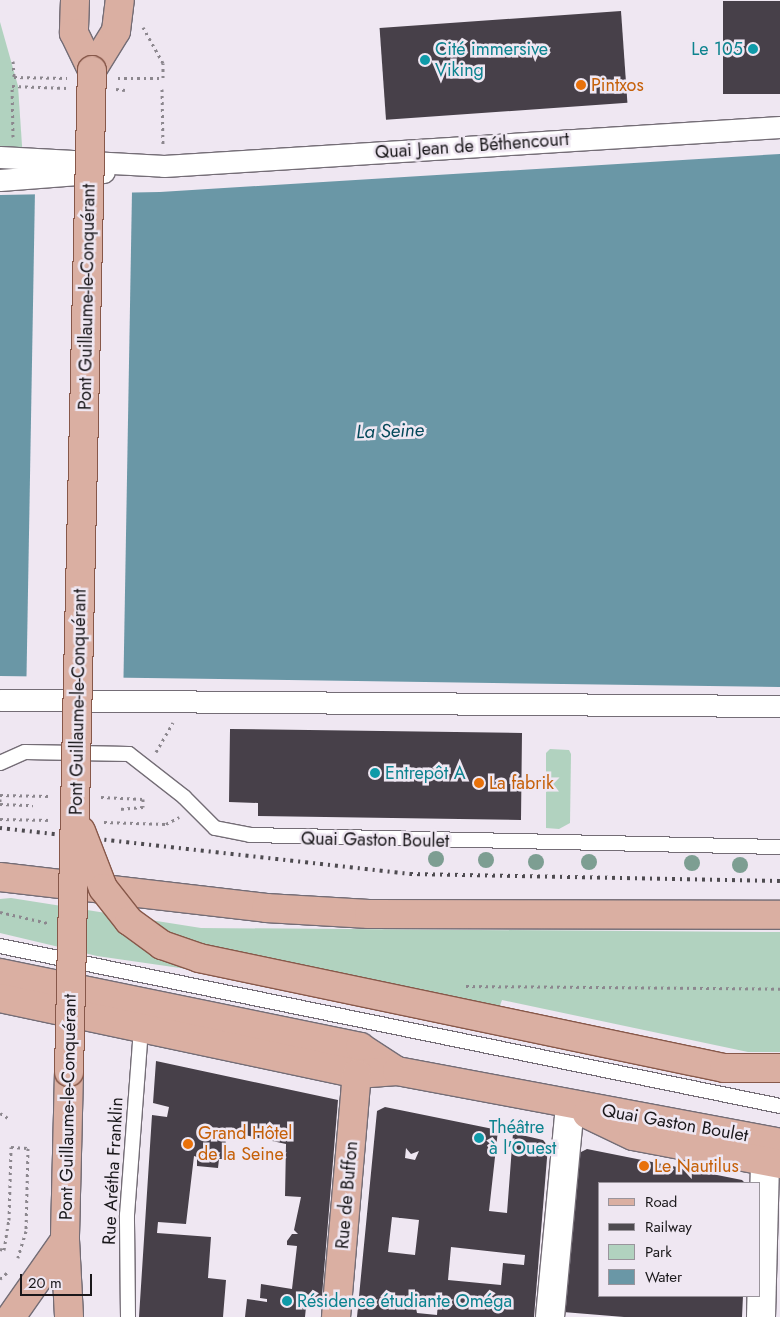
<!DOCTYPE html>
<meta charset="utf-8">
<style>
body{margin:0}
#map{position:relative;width:780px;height:1317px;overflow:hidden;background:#efe7f2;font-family:Jost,sans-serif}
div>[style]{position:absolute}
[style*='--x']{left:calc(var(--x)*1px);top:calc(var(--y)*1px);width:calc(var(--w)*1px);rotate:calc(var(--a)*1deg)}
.green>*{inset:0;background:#b1d2bf}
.water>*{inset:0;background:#6a97a6}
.pier>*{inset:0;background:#efe7f2;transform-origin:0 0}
.building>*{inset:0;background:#474049;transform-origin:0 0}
.path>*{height:3px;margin-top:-1.5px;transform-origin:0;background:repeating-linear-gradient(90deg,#8c878e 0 2.5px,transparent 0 6.5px)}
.roads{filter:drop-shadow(1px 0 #746d76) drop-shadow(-1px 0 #746d76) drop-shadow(0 1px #746d76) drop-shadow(0 -1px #746d76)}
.service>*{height:14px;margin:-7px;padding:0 7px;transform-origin:7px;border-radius:7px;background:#fff}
.pedestrian>*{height:21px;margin:-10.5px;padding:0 10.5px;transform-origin:10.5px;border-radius:10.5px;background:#fff}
.minor>*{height:28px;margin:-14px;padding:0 14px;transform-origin:14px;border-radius:14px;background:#fff}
.primary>*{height:28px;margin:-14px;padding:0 14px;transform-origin:14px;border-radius:14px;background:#daafa2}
.rail>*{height:4px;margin-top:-2px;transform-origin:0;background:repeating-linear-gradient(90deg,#4e4b50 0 2.5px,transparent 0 7.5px)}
.bridges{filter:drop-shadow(1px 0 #87584a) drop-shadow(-1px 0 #87584a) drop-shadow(0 1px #87584a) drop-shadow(0 -1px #87584a)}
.primary-bridge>*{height:28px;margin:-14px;padding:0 14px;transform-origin:14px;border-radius:14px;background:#daafa2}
.trees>*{width:16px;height:16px;margin:-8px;border-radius:50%;background:#7d9e92}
.dots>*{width:14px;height:14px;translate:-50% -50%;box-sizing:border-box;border:2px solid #efe7f2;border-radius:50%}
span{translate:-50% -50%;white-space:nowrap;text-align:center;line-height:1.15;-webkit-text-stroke:5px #efe7f2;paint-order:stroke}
.culture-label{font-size:18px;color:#0d838f}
.right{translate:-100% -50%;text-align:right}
.left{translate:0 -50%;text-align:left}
.food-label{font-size:18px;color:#c56008}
.street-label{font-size:18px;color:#1a181b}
.water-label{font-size:19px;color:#05495a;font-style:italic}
.legend{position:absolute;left:598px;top:1182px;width:162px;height:115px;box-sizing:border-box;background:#efe7f2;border:1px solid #9a949c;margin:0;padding:6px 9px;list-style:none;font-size:15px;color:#1a181b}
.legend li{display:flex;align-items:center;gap:10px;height:25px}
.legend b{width:25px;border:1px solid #9a949c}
.scale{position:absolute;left:20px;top:1274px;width:72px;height:22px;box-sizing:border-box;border:2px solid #1a181b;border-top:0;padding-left:6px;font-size:15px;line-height:18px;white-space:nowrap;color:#1a181b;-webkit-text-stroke:4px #efe7f2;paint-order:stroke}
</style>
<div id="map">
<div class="green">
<i style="clip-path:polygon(0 22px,18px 86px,25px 190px,0 190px)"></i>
<i style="clip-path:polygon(550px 749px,569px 750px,571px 754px,570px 823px,559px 829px,546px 828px,546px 753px)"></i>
<i style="clip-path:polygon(11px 898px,201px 928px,780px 932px,780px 1052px,748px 1052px,502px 1000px,497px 1014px,97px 956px,0 933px,0 899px)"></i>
</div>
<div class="water">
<i style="clip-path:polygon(780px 154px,780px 687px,0 676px,0 195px,160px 192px)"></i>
</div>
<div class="pier">
<i style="left:132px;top:191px;width:490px;height:97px;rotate:91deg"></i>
</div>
<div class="building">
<i style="left:780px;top:1px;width:93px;height:57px;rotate:90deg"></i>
<i style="left:621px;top:11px;width:92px;height:242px;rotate:86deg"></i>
<i style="clip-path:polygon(230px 729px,522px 733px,521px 820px,258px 816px,258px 803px,229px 802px)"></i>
<i style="clip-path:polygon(156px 1061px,338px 1100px,321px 1308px,306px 1307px,305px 1317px,245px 1317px,247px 1299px,267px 1302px,267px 1299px,260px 1298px,261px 1284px,292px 1289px,297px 1246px,287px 1245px,287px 1241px,292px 1234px,298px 1234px,294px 1230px,301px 1197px,285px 1196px,286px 1144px,227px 1131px,224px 1159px,219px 1159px,218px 1168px,197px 1166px,197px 1157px,194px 1156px,186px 1224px,158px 1222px,157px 1233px,211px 1237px,208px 1278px,226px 1280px,223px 1317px,139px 1317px,152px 1115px,167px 1117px,169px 1107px,153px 1103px)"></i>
<i style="clip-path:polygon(evenodd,385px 1107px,498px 1130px,489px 1211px,507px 1213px,513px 1133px,543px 1140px,548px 1146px,534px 1317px,357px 1317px,377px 1111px,385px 1107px,406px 1148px,411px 1154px,419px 1151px,415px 1160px,405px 1158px,406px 1148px,385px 1107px,392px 1217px,419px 1220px,415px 1255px,388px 1252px,392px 1217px,385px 1107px,451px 1247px,525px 1255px,524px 1265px,503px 1263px,501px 1285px,448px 1280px,451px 1247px,385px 1107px,410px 1300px,438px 1302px,437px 1315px,417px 1313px,416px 1308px,409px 1308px,410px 1300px)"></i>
<i style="clip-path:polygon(587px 1149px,742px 1180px,745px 1183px,599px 1183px,599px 1296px,743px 1296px,742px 1317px,624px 1317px,563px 1312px,577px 1154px)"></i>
</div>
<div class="path">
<i style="--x:13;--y:61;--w:16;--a:86"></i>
<i style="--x:14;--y:77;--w:53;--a:1.1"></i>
<i style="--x:118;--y:78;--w:45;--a:0"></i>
<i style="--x:163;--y:78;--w:15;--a:-90"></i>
<i style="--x:163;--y:63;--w:41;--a:-119.1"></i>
<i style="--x:116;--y:89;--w:9;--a:6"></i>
<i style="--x:162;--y:89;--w:56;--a:89"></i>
<i style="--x:13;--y:137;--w:51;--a:-91.1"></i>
<i style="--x:12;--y:86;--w:55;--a:2.1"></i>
<i style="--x:156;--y:752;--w:34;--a:-60"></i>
<i style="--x:0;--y:795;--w:49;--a:1.2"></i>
<i style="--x:101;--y:797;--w:42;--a:2.7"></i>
<i style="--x:143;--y:799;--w:8;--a:90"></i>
<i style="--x:143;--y:807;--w:24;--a:175"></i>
<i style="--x:0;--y:799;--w:5;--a:90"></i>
<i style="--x:0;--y:804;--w:33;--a:2"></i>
<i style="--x:0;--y:819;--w:51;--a:1.1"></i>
<i style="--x:104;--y:822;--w:62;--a:1.8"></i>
<i style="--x:166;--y:824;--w:15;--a:-28"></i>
<i style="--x:0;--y:912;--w:49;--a:12.9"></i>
<i style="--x:466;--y:986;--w:314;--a:0.5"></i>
<i style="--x:0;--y:1113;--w:9;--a:32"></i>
<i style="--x:0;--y:1249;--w:4;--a:14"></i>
<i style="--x:4;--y:1250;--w:30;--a:-81"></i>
<i style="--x:9;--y:1220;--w:73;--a:-88.4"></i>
<i style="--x:11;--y:1147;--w:17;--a:3"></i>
<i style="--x:28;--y:1148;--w:83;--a:91.4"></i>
<i style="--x:26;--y:1231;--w:28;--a:107"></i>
<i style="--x:0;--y:1279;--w:12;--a:-42"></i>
</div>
<div class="roads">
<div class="service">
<i style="--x:0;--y:763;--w:27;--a:-24"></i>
<i style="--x:25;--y:752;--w:104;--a:1.1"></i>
<i style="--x:129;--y:754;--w:70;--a:38"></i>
<i style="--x:184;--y:797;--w:44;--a:45"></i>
<i style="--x:215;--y:828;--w:36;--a:11"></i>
<i style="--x:250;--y:835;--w:530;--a:1.3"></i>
<i style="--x:0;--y:946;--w:796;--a:11.59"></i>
<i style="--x:128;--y:1317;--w:102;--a:-90.6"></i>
<i style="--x:127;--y:1215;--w:188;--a:-85.7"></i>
</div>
<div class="pedestrian">
<i style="--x:0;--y:157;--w:164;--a:3.1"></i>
<i style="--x:164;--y:166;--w:617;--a:-3.62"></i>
<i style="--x:0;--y:180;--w:104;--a:-4.4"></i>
<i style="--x:0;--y:700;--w:780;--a:0.44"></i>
</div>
<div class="minor">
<i style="--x:550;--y:1317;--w:212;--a:-84.6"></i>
<i style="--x:761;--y:1317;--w:156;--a:-88.5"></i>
</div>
<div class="primary">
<i style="--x:75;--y:0;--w:33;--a:92"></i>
<i style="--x:74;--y:33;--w:41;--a:64.1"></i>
<i style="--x:92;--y:70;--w:46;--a:-58.4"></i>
<i style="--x:116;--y:31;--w:31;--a:-83"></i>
<i style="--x:0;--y:877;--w:268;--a:6.6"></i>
<i style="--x:266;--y:908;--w:103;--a:3.3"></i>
<i style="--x:369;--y:914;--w:411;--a:0.1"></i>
<i style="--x:0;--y:973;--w:368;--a:11.6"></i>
<i style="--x:360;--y:1047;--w:44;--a:33"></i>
<i style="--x:0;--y:998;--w:365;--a:12"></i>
<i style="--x:357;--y:1074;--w:40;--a:-4.3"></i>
<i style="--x:397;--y:1071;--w:390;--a:10.6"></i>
<i style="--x:69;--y:1072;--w:168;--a:91.4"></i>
<i style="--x:65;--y:1240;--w:77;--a:87"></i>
<i style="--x:587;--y:1114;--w:51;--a:25.6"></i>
<i style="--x:633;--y:1136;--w:150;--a:10.8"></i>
<i style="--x:11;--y:1317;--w:94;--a:-55"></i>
<i style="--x:336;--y:1317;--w:244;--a:-85.1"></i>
</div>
</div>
<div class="rail">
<i style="--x:0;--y:828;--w:413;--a:6.4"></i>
<i style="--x:410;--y:874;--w:370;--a:1.1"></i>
</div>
<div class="bridges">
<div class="primary-bridge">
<i style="--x:81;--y:831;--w:61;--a:68.9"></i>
<i style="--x:103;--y:888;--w:42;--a:51.8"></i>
<i style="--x:129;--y:921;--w:41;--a:36"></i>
<i style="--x:162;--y:945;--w:39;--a:19"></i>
<i style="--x:199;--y:958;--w:536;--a:11.83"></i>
<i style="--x:724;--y:1068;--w:56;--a:0"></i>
<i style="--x:69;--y:1072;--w:1002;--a:-88.69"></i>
</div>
</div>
<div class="trees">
<i style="left:436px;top:859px"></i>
<i style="left:486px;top:860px"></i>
<i style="left:536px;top:862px"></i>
<i style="left:589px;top:862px"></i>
<i style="left:692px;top:863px"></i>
<i style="left:740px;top:865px"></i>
</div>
<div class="dots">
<i style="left:753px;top:49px;background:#0f9aa8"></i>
<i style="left:425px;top:60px;background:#0f9aa8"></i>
<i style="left:581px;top:85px;background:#e8710a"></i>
<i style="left:375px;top:773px;background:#0f9aa8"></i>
<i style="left:479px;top:783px;background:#e8710a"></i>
<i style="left:479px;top:1138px;background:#0f9aa8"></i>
<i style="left:188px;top:1144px;background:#e8710a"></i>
<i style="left:644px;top:1166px;background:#e8710a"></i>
<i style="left:287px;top:1301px;background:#0f9aa8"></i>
</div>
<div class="culture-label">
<span class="right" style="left:743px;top:49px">Le 105</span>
<span class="left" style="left:435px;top:60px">Cité immersive<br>Viking</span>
<span class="left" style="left:385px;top:773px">Entrepôt A</span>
<span class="left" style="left:489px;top:1138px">Théâtre<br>à l'Ouest</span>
<span class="left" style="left:297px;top:1301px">Résidence étudiante Oméga</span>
</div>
<div class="food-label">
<span class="left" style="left:591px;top:85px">Pintxos</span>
<span class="left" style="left:489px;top:783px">La fabrik</span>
<span class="left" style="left:198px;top:1144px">Grand Hôtel<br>de la Seine</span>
<span class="left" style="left:654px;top:1166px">Le Nautilus</span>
</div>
<div class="street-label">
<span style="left:472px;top:146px;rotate:-4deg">Quai Jean de Béthencourt</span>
<span style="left:87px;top:297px;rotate:-89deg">Pont Guillaume-le-Conquérant</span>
<span style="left:78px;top:702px;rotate:-89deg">Pont Guillaume-le-Conquérant</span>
<span style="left:375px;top:840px;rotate:1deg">Quai Gaston Boulet</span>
<span style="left:68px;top:1107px;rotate:-89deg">Pont Guillaume-le-Conquérant</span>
<span style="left:675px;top:1123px;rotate:10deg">Quai Gaston Boulet</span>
<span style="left:113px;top:1171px;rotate:-87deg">Rue Arétha Franklin</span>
<span style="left:347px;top:1195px;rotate:-85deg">Rue de Buffon</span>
</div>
<div class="water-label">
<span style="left:390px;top:431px;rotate:-2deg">La Seine</span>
</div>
<ul class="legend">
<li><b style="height:6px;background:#daafa2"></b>Road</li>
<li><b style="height:6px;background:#4e4b50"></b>Railway</li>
<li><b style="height:14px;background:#b1d2bf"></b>Park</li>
<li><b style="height:14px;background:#6a97a6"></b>Water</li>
</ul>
<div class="scale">20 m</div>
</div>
